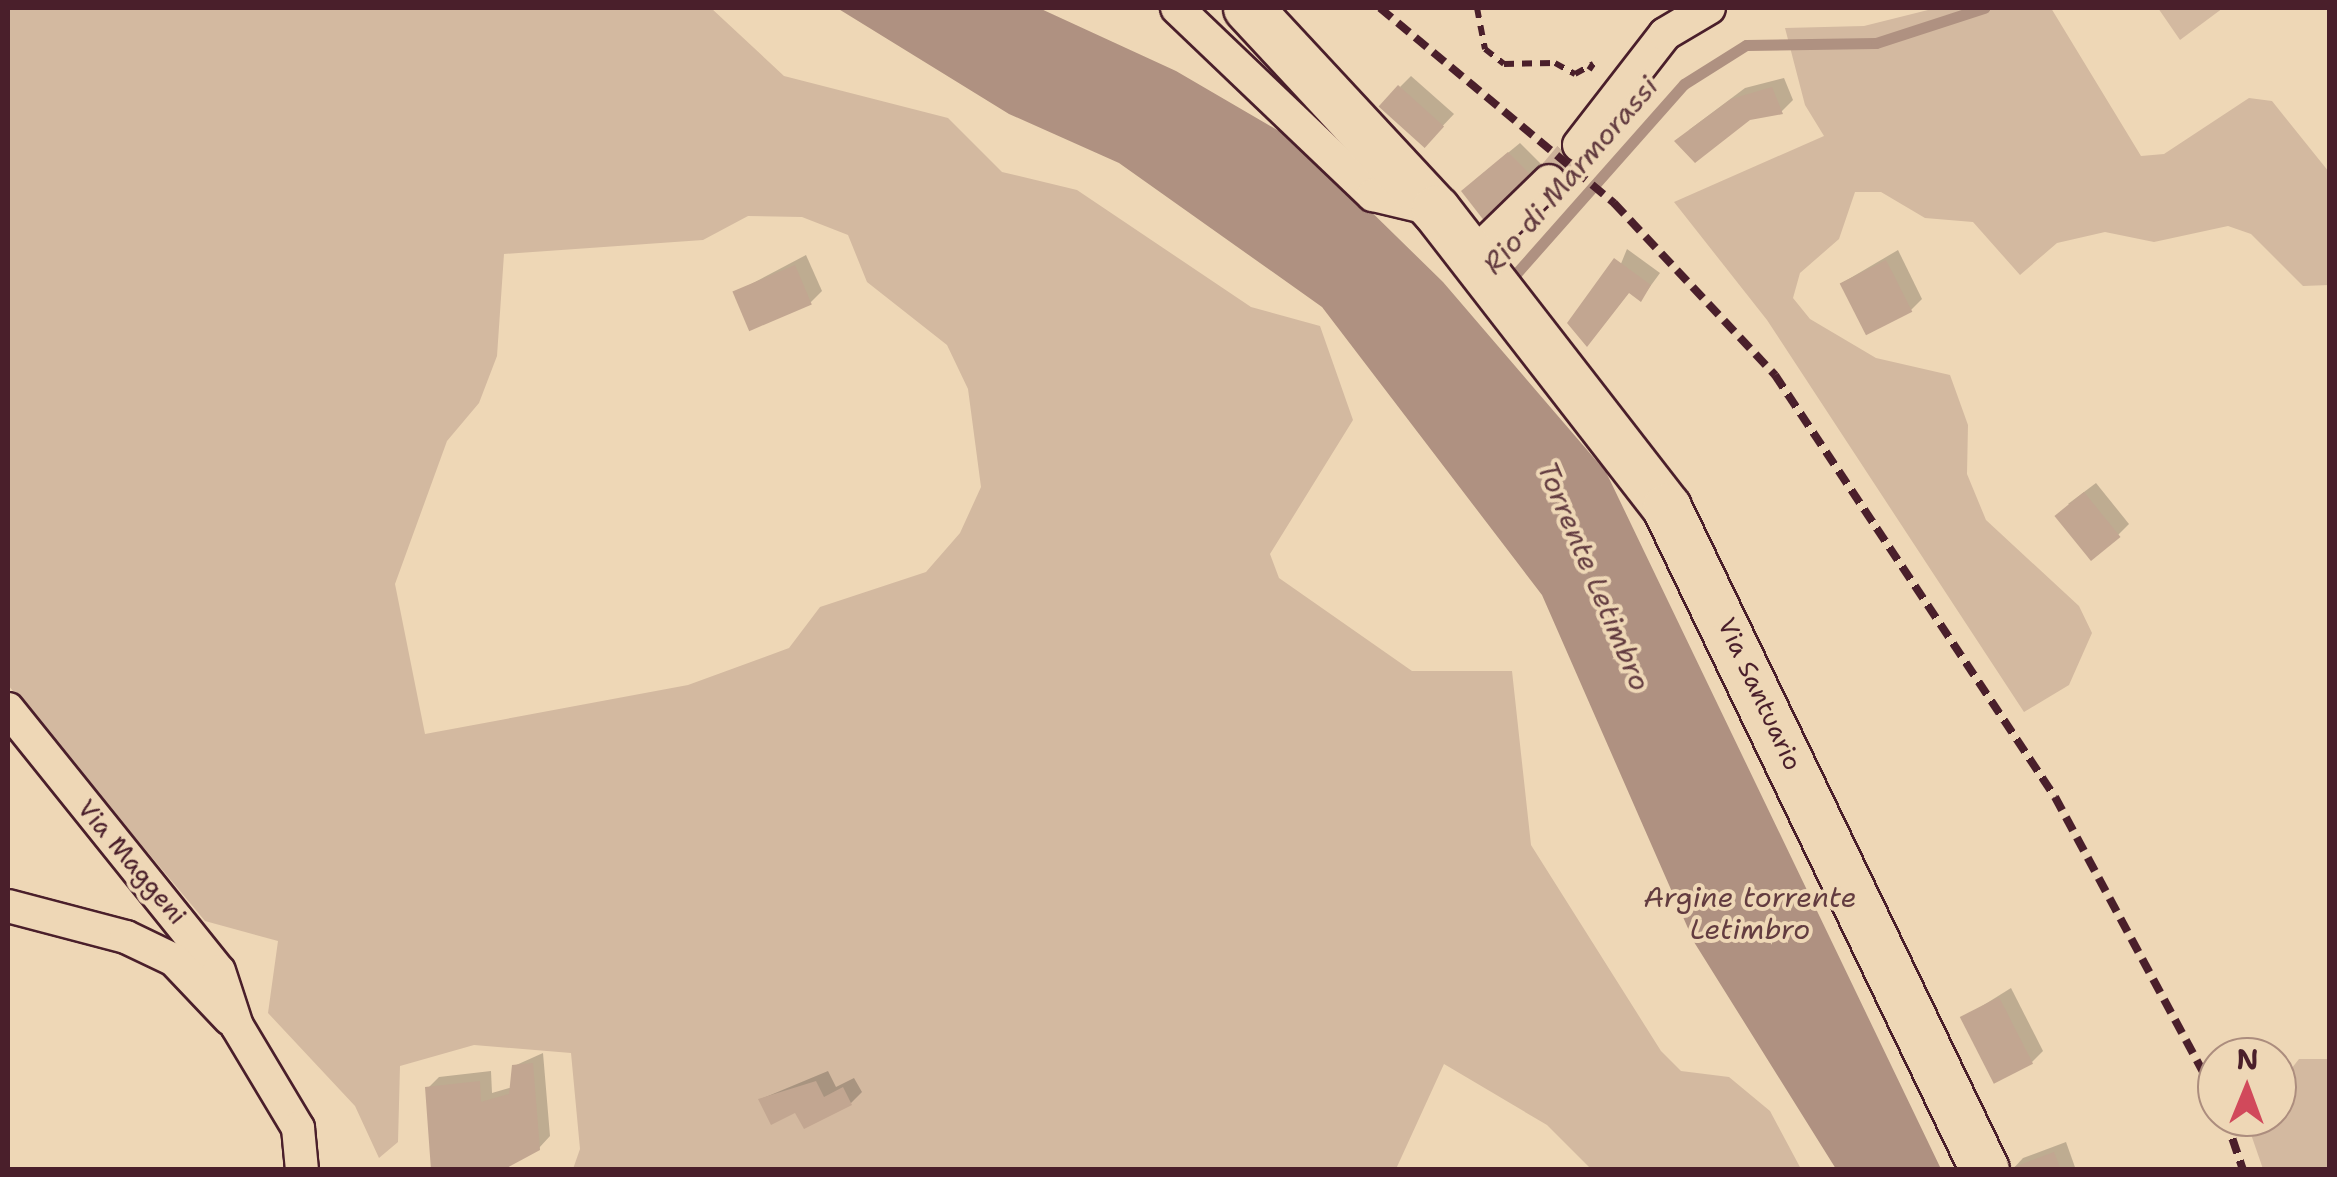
<!DOCTYPE html>
<style>
body{margin:0}
#map{position:relative;width:2337px;height:1177px;overflow:hidden;background:#eed7b6;font-family:"Shantell Sans",sans-serif}
div>[style]{position:absolute}
[style*='--x']{left:calc(var(--x)*1px);top:calc(var(--y)*1px);width:calc(var(--w)*1px);rotate:calc(var(--a)*1deg)}
.green>*{inset:0;background:#d3b9a0}
.water>*{inset:0;background:#af9181}
.shadow>*{inset:0;background:#0003}
.stream>*{height:11px;margin:-5.5px;padding:0 5.5px;transform-origin:5.5px;border-radius:5.5px;background:#af9181}
.building>*{inset:0;background:#c2a691;transform-origin:0 0}
.street-tunnel>*{height:32px;margin-top:-16px;transform-origin:0;background:repeating-linear-gradient(90deg,#cdb29a 0 32px,transparent 0 48px)}
.path>*{height:6px;margin-top:-3px;transform-origin:0;background:repeating-linear-gradient(90deg,#4a1f2b 0 10px,transparent 0 18px)}
.roads{filter:drop-shadow(2px 0 #4a1f2b) drop-shadow(-2px 0 #4a1f2b) drop-shadow(0 2px #4a1f2b) drop-shadow(0 -2px #4a1f2b)}
.street>*{height:32px;margin:-16px;padding:0 16px;transform-origin:16px;border-radius:16px;background:#eed7b6}
.secondary>*{height:48px;margin:-24px;padding:0 24px;transform-origin:24px;border-radius:24px;background:#eed7b6}
.rail>*{height:8px;margin-top:-4px;transform-origin:0;background:repeating-linear-gradient(90deg,#4a1f2b 0 15px,transparent 0 23px)}
span{translate:-50% -50%;white-space:nowrap;text-align:center;line-height:1.15;-webkit-text-stroke:8px #eed7b6;paint-order:stroke}
.street-label{font-size:25px;color:#4a1f2b}
.water-label{font-size:28px;color:#633c40;font-style:italic}
.frame{position:absolute;inset:0;border:10px solid #4a1f2b;pointer-events:none}
.north{position:absolute;left:2197px;top:1037px;width:100px;height:100px;box-sizing:border-box;background:#eed7b6;border:2px solid #ac8d7e;border-radius:50%;rotate:1deg;font-size:28px;font-weight:700;line-height:40px;text-align:center;color:#4a1f2b}
.north::after{content:'';display:block;margin:auto;width:35px;height:45px;background:#d1495b;clip-path:polygon(50% 0,100% 100%,50% 72%,0 100%)}
</style>
<div id="map">
<div class="green">
<i style="clip-path:polygon(evenodd,8px 8px,711px 8px,784px 76px,948px 118px,1002px 172px,1077px 190px,1251px 307px,1320px 326px,1353px 420px,1270px 554px,1279px 578px,1412px 671px,1512px 671px,1531px 845px,1661px 1051px,1681px 1071px,1729px 1077px,1770px 1111px,1801px 1169px,1591px 1169px,1547px 1125px,1444px 1064px,1396px 1169px,573px 1169px,580px 1149px,571px 1053px,474px 1045px,400px 1066px,398px 1142px,379px 1158px,355px 1106px,268px 1013px,278px 941px,205px 921px,8px 685px,8px 8px,748px 216px,802px 217px,848px 235px,867px 282px,947px 345px,968px 389px,981px 487px,960px 533px,926px 572px,820px 607px,789px 648px,688px 685px,425px 734px,395px 584px,447px 441px,479px 403px,497px 356px,504px 254px,703px 240px,748px 216px)"></i>
<i style="clip-path:polygon(1936px 8px,2051px 8px,2141px 156px,2164px 154px,2249px 98px,2272px 101px,2329px 172px,2329px 285px,2303px 286px,2251px 234px,2228px 226px,2154px 242px,2105px 232px,2057px 243px,2020px 275px,1973px 222px,1925px 218px,1881px 192px,1855px 192px,1839px 239px,1800px 273px,1793px 298px,1810px 319px,1876px 358px,1950px 375px,1968px 425px,1967px 474px,1986px 520px,2079px 606px,2092px 633px,2069px 685px,2024px 712px,1767px 320px,1674px 202px,1824px 136px,1805px 105px,1785px 28px,1864px 26px)"></i>
<i style="clip-path:polygon(2158px 8px,2223px 8px,2180px 40px)"></i>
<i style="clip-path:polygon(2299px 1059px,2329px 1059px,2329px 1169px,2263px 1169px,2245px 1117px,2277px 1117px,2277px 1087px)"></i>
</div>
<div class="water">
<i style="clip-path:polygon(837px 8px,1039px 8px,1176px 71px,1303px 145px,1443px 282px,1606px 472px,1941px 1169px,1836px 1169px,1694px 942px,1542px 595px,1322px 307px,1119px 163px,1009px 114px)"></i>
</div>
<div class="shadow">
<i style="clip-path:polygon(1411px 76px,1454px 114px,1436px 133px,1400px 87px)"></i>
<i style="clip-path:polygon(1784px 78px,1793px 100px,1782px 111px,1689px 130px,1745px 88px)"></i>
<i style="clip-path:polygon(1520px 143px,1546px 169px,1489px 223px,1475px 180px)"></i>
<i style="clip-path:polygon(1627px 249px,1660px 273px,1641px 299px,1630px 291px,1588px 344px)"></i>
<i style="clip-path:polygon(1898px 250px,1922px 299px,1911px 310px,1842px 283px)"></i>
<i style="clip-path:polygon(806px 255px,822px 291px,811px 302px,736px 292px)"></i>
<i style="clip-path:polygon(2096px 483px,2129px 524px,2118px 535px,2068px 504px)"></i>
<i style="clip-path:polygon(2011px 988px,2043px 1051px,2032px 1062px,1963px 1018px)"></i>
<i style="clip-path:polygon(543px 1053px,550px 1136px,539px 1148px,428px 1088px,439px 1077px,491px 1071px,492px 1093px,513px 1087px,514px 1066px)"></i>
<i style="clip-path:polygon(828px 1071px,836px 1087px,854px 1078px,862px 1092px,851px 1103px,796px 1109px,761px 1099px)"></i>
<i style="clip-path:polygon(2066px 1142px,2076px 1170px,2012px 1170px,2023px 1158px)"></i>
</div>
<div class="stream">
<i style="--x:1506;--y:285;--w:268;--a:-48.5"></i>
<i style="--x:1684;--y:84;--w:73;--a:-32.2"></i>
<i style="--x:1746;--y:45;--w:130;--a:-0.9"></i>
<i style="--x:1876;--y:43;--w:114;--a:-18"></i>
</div>
<div class="building">
<i style="left:1398px;top:85px;width:62px;height:29px;rotate:42deg"></i>
<i style="clip-path:polygon(1772px 87px,1783px 114px,1750px 120px,1695px 163px,1674px 141px,1731px 99px)"></i>
<i style="clip-path:polygon(1508px 152px,1537px 181px,1489px 227px,1461px 191px)"></i>
<i style="clip-path:polygon(1614px 258px,1651px 285px,1641px 302px,1629px 293px,1587px 347px,1567px 323px)"></i>
<i style="left:1886px;top:260px;width:58px;height:52px;rotate:63deg"></i>
<i style="left:795px;top:265px;width:43px;height:68px;rotate:67deg"></i>
<i style="left:2084px;top:492px;width:58px;height:38px;rotate:51deg"></i>
<i style="left:1999px;top:997px;width:75px;height:44px;rotate:63deg"></i>
<i style="clip-path:polygon(533px 1063px,540px 1150px,503px 1170px,431px 1170px,425px 1087px,480px 1081px,481px 1102px,509px 1094px,512px 1065px)"></i>
<i style="clip-path:polygon(816px 1081px,824px 1097px,843px 1087px,852px 1105px,804px 1129px,795px 1113px,771px 1125px,758px 1099px)"></i>
<i style="clip-path:polygon(2054px 1152px,2061px 1170px,2009px 1170px,2009px 1169px)"></i>
</div>
<div class="street-tunnel">
<i style="--x:1549;--y:181;--w:47;--a:-50.2"></i>
</div>
<div class="path">
<i style="--x:1477;--y:8;--w:42;--a:79"></i>
<i style="--x:1485;--y:49;--w:24;--a:38"></i>
<i style="--x:1504;--y:64;--w:51;--a:-1.1"></i>
<i style="--x:1555;--y:63;--w:23;--a:29"></i>
<i style="--x:1575;--y:74;--w:21;--a:-29"></i>
<i style="--x:1593;--y:64;--w:7;--a:124"></i>
</div>
<div class="roads">
<div class="street">
<i style="--x:1177;--y:8;--w:271;--a:43.7"></i>
<i style="--x:1373;--y:195;--w:65;--a:13.4"></i>
<i style="--x:1579;--y:145;--w:140;--a:-52.2"></i>
<i style="--x:1665;--y:34;--w:51;--a:-30.6"></i>
<i style="--x:1473;--y:255;--w:106;--a:-44.2"></i>
<i style="--x:8;--y:709;--w:336;--a:51.2"></i>
<i style="--x:219;--y:971;--w:58;--a:71.9"></i>
<i style="--x:237;--y:1026;--w:119;--a:59.1"></i>
<i style="--x:298;--y:1128;--w:42;--a:84.6"></i>
<i style="--x:8;--y:906;--w:122;--a:14.7"></i>
<i style="--x:126;--y:937;--w:53;--a:25.6"></i>
<i style="--x:174;--y:960;--w:81;--a:46.5"></i>
</div>
<div class="secondary">
<i style="--x:1248;--y:8;--w:276;--a:47.1"></i>
<i style="--x:1436;--y:210;--w:377;--a:52.2"></i>
<i style="--x:1667;--y:508;--w:734;--a:64.34"></i>
</div>
</div>
<div class="rail">
<i style="--x:1380;--y:8;--w:305;--a:39.8"></i>
<i style="--x:1614;--y:203;--w:236;--a:46.9"></i>
<i style="--x:1775;--y:375;--w:506;--a:56.44"></i>
<i style="--x:2055;--y:797;--w:342;--a:61.7"></i>
<i style="--x:2225;--y:1117;--w:56;--a:71.2"></i>
</div>
<div class="street-label">
<span style="left:1760px;top:694px;rotate:65deg">Via Santuario</span>
<span style="left:132px;top:862px;rotate:50deg">Via Maggeni</span>
</div>
<div class="water-label">
<span style="left:1570px;top:175px;rotate:-49deg">Rio di Marmorassi</span>
<span style="left:1594px;top:576px;rotate:67deg">Torrente Letimbro</span>
<span style="left:1750px;top:913px">Argine torrente<br>Letimbro</span>
</div>
<div class="frame"></div>
<div class="north">N</div>
</div>
